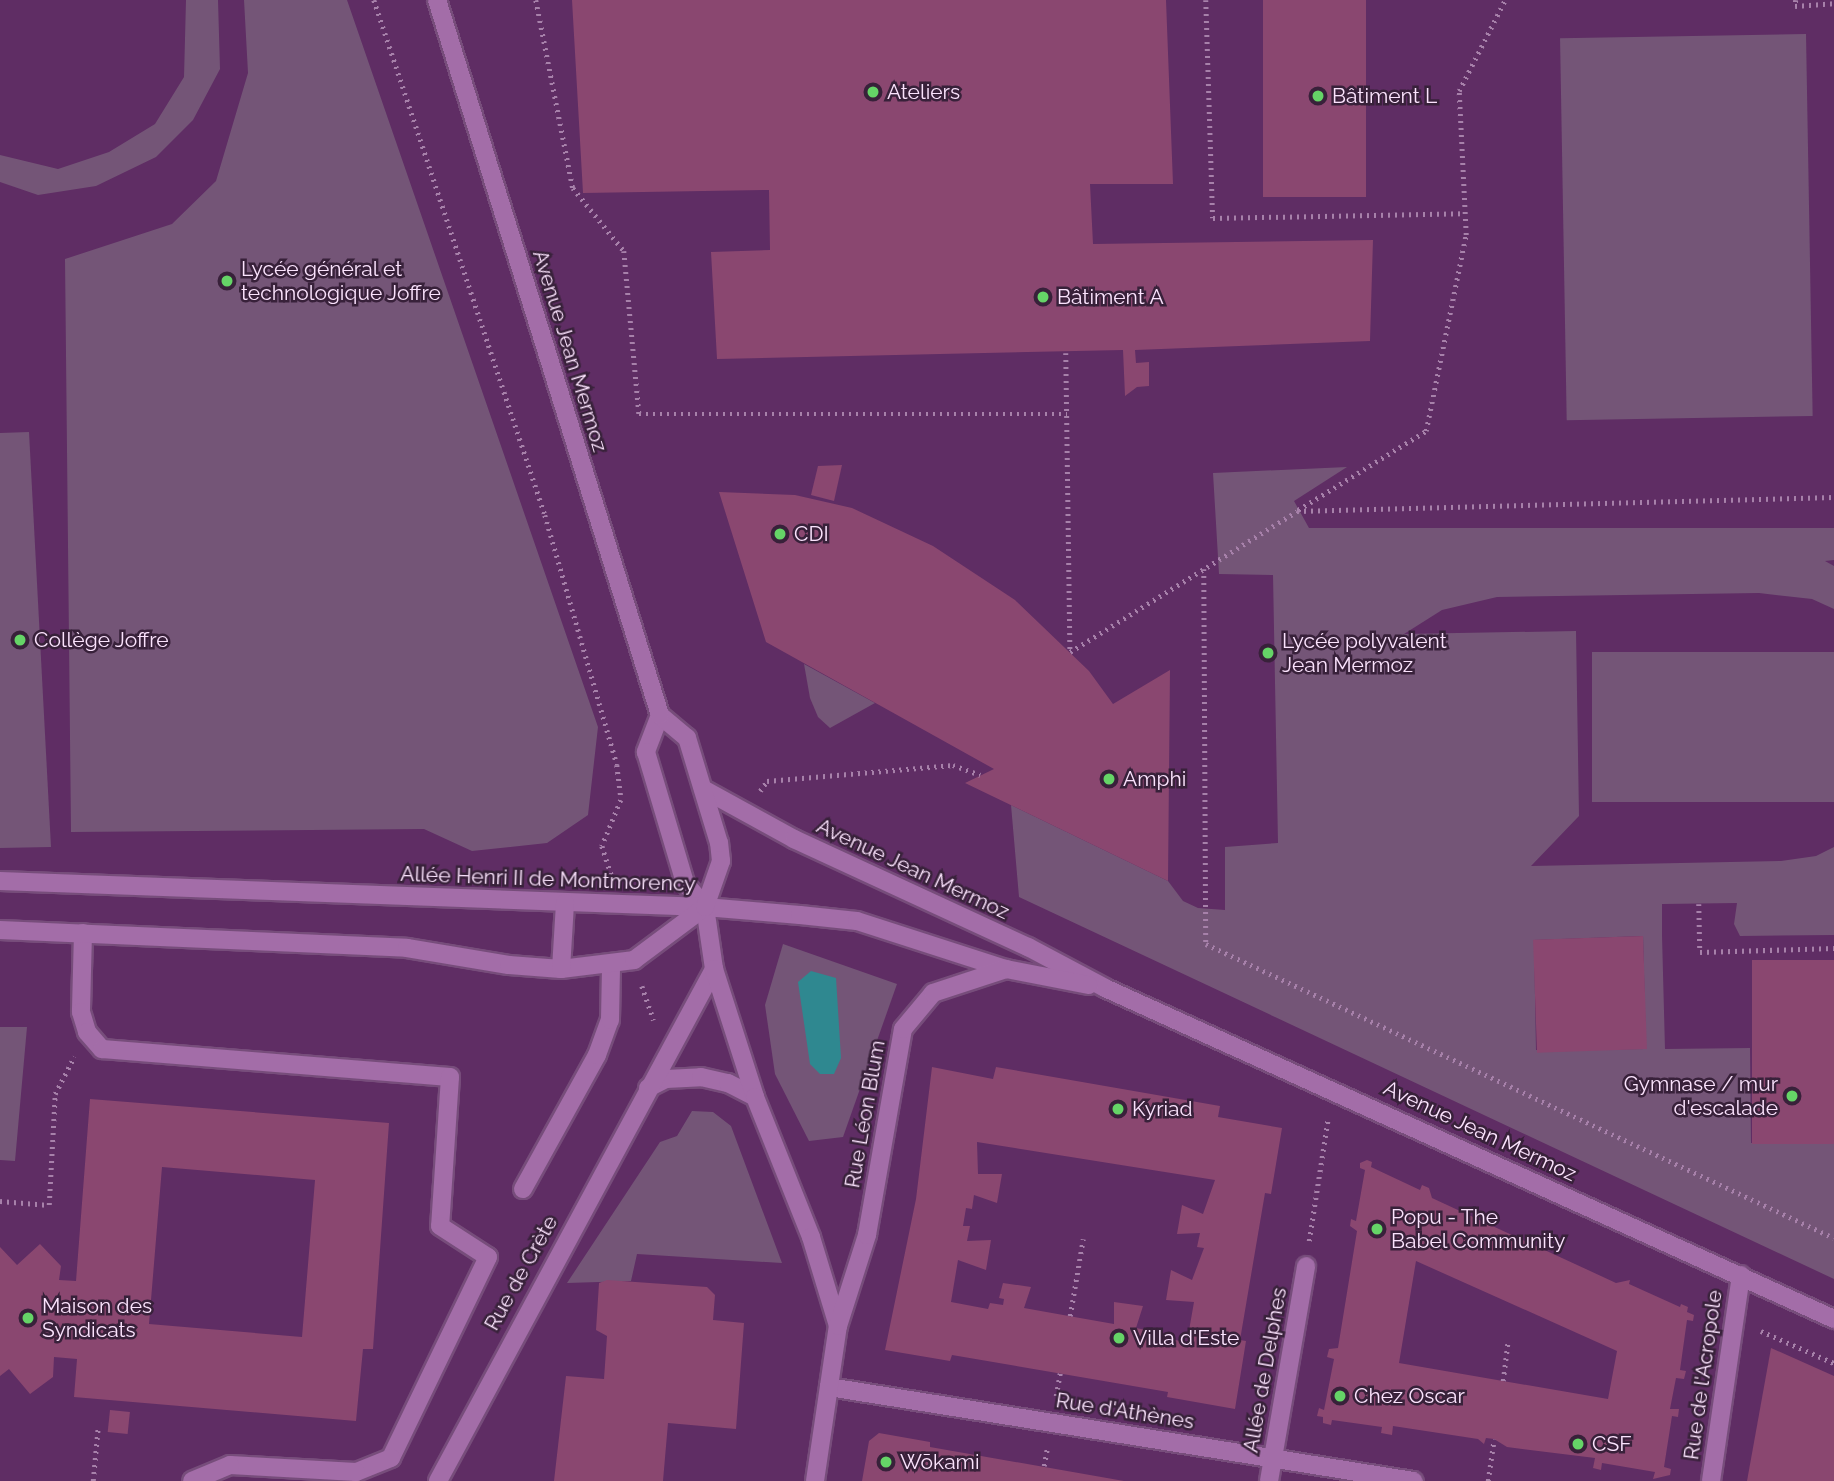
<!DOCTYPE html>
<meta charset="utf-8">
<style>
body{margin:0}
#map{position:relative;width:1834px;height:1481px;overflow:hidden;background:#5f2d64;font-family:Raleway,sans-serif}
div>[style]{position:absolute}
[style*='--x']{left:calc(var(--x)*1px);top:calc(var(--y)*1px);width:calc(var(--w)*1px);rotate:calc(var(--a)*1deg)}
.green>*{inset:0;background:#745577;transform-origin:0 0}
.water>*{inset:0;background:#2f8890}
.building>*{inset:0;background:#8a4770;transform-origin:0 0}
.path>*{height:4.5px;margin-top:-2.25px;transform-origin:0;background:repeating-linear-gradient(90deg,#a781aa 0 2px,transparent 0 7px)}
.roads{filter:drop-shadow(2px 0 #774d7b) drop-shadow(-2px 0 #774d7b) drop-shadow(0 2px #774d7b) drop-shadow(0 -2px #774d7b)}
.lane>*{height:18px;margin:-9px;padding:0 9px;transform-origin:9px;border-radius:9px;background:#a36da8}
.street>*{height:18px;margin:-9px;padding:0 9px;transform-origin:9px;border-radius:9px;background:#a36da8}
.secondary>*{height:18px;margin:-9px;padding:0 9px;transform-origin:9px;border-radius:9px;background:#a36da8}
.dots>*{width:19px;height:19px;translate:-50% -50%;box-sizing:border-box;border:4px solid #38213a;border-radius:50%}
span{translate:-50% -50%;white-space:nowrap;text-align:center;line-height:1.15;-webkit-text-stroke:5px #38213a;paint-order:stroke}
.poi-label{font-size:21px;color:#fbe3fd}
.left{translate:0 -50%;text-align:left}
.right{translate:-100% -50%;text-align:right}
.street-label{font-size:21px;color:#fbe3fd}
</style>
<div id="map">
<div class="green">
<i style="clip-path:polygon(186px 0,218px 0,220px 69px,193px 120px,156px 157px,96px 186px,38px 195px,0 182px,0 155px,58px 169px,109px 152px,155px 124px,184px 77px)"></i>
<i style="clip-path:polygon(244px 0,347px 0,598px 727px,588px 815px,547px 843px,472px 851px,424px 829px,71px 832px,65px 259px,172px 224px,216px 181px,248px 73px)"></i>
<i style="left:1806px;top:34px;width:382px;height:246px;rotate:89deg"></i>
<i style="clip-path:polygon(29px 432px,51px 847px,0 848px,0 433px)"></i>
<i style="clip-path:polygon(evenodd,1347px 467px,1294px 501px,1309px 528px,1834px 528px,1834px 560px,1825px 561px,1834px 566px,1834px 609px,1812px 599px,1759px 593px,1497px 597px,1442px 610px,1404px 634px,1576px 631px,1579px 816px,1531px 866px,1781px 861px,1816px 856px,1834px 847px,1834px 935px,1740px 936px,1734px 924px,1737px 903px,1662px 904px,1662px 935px,1665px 1049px,1750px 1048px,1751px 1143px,1834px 1143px,1834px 1279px,1019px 897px,1011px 805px,1168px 881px,1183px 901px,1198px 908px,1225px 910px,1225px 847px,1278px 843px,1273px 575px,1219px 574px,1213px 473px,1347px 467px,1643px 936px,1646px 1049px,1536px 1050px,1534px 940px,1643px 936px)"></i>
<i style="left:1834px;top:652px;width:150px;height:242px;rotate:90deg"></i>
<i style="clip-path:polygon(804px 664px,875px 703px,830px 728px,818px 717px,810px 698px)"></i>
<i style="clip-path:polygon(783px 944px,897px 984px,843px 1137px,809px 1141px,775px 1074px,765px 1005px)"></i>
<i style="clip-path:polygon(0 1027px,27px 1027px,15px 1161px,0 1160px)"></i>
<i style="clip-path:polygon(692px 1111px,713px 1112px,731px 1126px,782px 1263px,637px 1254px,631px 1281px,567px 1283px,660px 1142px,677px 1136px)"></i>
</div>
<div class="water">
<i style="clip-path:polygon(811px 971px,836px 978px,841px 1058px,834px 1074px,820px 1074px,810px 1064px,798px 982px)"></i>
</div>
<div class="building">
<i style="clip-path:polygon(572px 0,1166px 0,1173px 184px,1090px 184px,1093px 244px,1373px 240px,1370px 341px,1135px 350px,1136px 363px,1149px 362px,1149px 386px,1137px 387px,1125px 396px,1123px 350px,717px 359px,711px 252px,770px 250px,769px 190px,583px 193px)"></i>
<i style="left:1263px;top:0;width:103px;height:197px"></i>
<i style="clip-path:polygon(842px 465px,834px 501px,811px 495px,818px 466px)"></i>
<i style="clip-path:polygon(719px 492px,795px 495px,852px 508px,933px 546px,1015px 600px,1089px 671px,1113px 704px,1170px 670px,1168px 881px,965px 783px,994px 769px,766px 642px)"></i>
<i style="left:1643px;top:936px;width:113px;height:110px;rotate:88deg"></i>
<i style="left:1752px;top:960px;width:82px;height:184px"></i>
<i style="clip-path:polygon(evenodd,932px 1067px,993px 1079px,996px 1067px,1220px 1106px,1218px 1117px,1282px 1128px,1271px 1194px,1265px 1193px,1240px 1340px,1246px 1341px,1235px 1409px,1167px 1397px,1168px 1392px,952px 1355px,950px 1361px,885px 1350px,916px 1199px,932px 1067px,977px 1142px,1215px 1180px,1203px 1214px,1182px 1205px,1177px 1234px,1200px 1233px,1197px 1247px,1204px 1248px,1192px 1280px,1171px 1270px,1166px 1300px,1194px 1302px,1187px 1342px,1150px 1336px,1151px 1331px,1136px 1328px,1143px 1306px,1114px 1302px,1114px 1324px,1080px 1318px,1024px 1308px,1031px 1287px,1003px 1283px,999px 1298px,1004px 1299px,1003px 1305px,990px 1303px,988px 1309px,951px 1302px,958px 1260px,986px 1270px,991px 1240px,967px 1241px,970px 1226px,963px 1226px,966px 1208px,972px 1209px,974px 1195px,997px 1203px,1002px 1174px,978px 1174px,977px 1142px)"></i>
<i style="clip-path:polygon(evenodd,90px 1099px,389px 1123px,373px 1349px,363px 1349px,356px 1421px,74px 1397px,77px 1359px,54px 1357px,53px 1377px,30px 1394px,9px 1369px,0 1376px,0 1247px,17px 1265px,40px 1244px,61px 1266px,59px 1280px,76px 1281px,90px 1099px,162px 1167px,315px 1180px,302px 1337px,149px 1324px,162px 1167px)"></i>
<i style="clip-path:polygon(evenodd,1367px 1160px,1372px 1162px,1371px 1167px,1420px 1190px,1422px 1185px,1429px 1188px,1432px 1198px,1588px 1270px,1616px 1283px,1630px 1280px,1629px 1284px,1680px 1307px,1681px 1304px,1688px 1307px,1687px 1312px,1694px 1315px,1693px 1321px,1687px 1320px,1680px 1370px,1686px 1371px,1684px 1379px,1676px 1378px,1670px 1409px,1679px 1409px,1678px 1417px,1672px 1416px,1664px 1467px,1671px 1469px,1670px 1475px,1653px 1479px,1655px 1472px,1602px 1463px,1601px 1470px,1593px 1468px,1595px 1458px,1507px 1447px,1494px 1439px,1486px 1438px,1484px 1444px,1478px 1439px,1393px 1426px,1392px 1435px,1381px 1433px,1382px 1427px,1332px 1420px,1331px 1425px,1323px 1423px,1323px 1417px,1317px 1416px,1319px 1408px,1324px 1410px,1334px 1359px,1327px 1357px,1329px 1349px,1338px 1348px,1357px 1231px,1350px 1226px,1351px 1219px,1356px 1221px,1365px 1170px,1360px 1168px,1360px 1163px,1367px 1160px,1416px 1261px,1617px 1351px,1608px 1399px,1399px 1363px,1416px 1261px)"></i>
<i style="clip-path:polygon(607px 1280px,707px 1287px,715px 1295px,713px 1320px,744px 1323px,736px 1429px,668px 1423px,663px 1481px,554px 1481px,566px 1376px,604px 1379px,607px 1336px,596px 1330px,599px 1283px)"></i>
<i style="clip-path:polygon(1771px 1348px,1834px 1376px,1834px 1481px,1747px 1481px)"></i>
<i style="left:110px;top:1410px;width:20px;height:22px;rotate:6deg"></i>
<i style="clip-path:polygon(879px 1433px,930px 1442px,930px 1447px,1124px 1481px,862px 1481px,869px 1441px)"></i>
</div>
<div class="path">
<i style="--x:374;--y:0;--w:543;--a:71.63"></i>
<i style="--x:545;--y:515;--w:260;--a:73.9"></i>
<i style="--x:617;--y:765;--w:35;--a:83"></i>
<i style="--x:621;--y:800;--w:50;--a:112.4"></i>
<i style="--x:602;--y:846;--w:32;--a:72"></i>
<i style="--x:536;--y:0;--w:192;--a:78.9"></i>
<i style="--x:573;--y:188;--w:81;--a:51"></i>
<i style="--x:624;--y:251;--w:164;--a:84.7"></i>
<i style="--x:639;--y:414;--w:428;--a:0"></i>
<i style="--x:1206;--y:0;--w:218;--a:88.2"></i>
<i style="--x:1213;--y:218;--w:251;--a:-1.1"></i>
<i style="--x:1796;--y:0;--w:6;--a:99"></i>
<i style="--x:1795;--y:6;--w:39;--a:-4"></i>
<i style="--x:1066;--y:353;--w:298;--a:89.2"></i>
<i style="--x:1298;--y:510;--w:150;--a:-31.7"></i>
<i style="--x:1426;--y:431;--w:200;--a:-78.5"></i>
<i style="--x:1466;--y:235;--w:144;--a:-92.8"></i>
<i style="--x:1459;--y:91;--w:102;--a:-63.2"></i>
<i style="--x:1204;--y:569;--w:375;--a:89.7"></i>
<i style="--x:1206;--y:944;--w:693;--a:25.09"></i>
<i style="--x:1070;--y:652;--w:267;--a:-31.8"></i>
<i style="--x:1297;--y:511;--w:537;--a:-1.49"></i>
<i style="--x:760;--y:791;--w:12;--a:-55"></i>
<i style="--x:767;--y:781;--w:187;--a:-4.9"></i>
<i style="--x:953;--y:765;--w:29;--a:20"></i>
<i style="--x:1699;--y:904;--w:48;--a:88.8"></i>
<i style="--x:1700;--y:952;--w:134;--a:-1.7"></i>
<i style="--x:642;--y:986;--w:36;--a:71"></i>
<i style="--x:0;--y:1201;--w:49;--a:4.7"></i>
<i style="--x:49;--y:1205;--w:111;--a:-86.9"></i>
<i style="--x:55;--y:1094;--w:42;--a:-62.8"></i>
<i style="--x:1309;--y:1241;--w:124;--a:-81.2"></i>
<i style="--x:1070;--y:1316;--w:78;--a:-80.4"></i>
<i style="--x:1761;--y:1331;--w:80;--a:23.7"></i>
<i style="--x:1503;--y:1381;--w:38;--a:-83"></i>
<i style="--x:1056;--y:1396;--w:23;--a:-80"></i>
<i style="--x:1044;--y:1466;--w:17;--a:-80"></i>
<i style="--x:93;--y:1481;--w:54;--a:-84.7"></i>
<i style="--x:1488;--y:1481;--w:42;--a:-81.9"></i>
</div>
<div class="roads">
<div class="lane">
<i style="--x:83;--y:933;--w:79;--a:91.5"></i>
<i style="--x:81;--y:1012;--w:21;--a:73"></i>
<i style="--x:87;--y:1032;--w:23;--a:49"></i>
<i style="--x:102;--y:1049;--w:349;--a:4.6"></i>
<i style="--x:450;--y:1077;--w:149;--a:93.8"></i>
<i style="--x:440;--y:1226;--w:57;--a:32.9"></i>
<i style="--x:488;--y:1257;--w:223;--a:115.8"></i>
<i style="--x:391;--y:1458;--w:38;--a:158"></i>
<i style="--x:356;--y:1472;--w:126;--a:-176.8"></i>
<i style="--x:230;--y:1465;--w:41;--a:157.2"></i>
<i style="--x:648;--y:1088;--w:20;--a:-27"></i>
<i style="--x:666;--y:1079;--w:35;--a:-3"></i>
<i style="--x:701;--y:1077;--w:28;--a:13"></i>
<i style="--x:728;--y:1083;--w:30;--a:27"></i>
<i style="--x:523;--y:1189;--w:153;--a:-61.1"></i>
<i style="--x:597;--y:1055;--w:37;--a:-70"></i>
<i style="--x:610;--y:1020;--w:54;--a:-88.9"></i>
</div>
<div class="street">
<i style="--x:829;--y:1387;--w:592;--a:9.14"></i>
<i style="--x:438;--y:1481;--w:582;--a:-61.67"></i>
<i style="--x:1269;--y:1481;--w:218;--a:-80.2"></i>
<i style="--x:1711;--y:1481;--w:208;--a:-81.7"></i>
</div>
<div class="secondary">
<i style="--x:660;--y:715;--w:40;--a:111"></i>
<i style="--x:646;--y:752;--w:137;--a:73.4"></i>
<i style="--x:685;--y:883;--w:31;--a:50"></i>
<i style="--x:703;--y:789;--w:104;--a:28.8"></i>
<i style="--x:794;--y:839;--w:258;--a:24.8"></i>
<i style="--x:1028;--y:947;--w:87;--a:28"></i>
<i style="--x:1105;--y:988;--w:801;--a:24.42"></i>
<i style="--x:0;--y:881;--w:705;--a:2.11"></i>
<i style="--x:705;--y:907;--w:95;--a:4.8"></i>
<i style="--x:800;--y:915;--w:57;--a:6"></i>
<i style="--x:857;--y:921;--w:157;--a:17.9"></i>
<i style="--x:1006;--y:969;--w:84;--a:11"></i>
<i style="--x:705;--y:907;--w:63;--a:81.7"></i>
<i style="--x:714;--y:969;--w:134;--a:72.2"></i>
<i style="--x:755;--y:1097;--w:151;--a:68.2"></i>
<i style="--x:811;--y:1237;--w:93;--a:73.1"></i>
<i style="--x:0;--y:930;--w:407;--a:2.5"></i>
<i style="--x:407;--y:948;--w:103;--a:9.5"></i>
<i style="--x:509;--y:965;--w:52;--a:4.4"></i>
<i style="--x:561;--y:969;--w:74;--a:-7"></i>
<i style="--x:634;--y:960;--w:89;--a:-36.7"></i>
<i style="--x:705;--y:907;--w:49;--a:-70.8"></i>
<i style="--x:721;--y:861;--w:18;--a:-96"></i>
<i style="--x:719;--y:843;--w:110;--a:-106.9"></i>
<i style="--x:687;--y:738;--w:35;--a:-140"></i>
<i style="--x:660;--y:715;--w:749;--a:-107.32"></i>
<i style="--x:561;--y:969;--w:66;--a:-86.5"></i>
<i style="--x:815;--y:1481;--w:157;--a:-81.6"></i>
<i style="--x:838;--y:1326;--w:96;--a:-72.3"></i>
<i style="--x:867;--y:1235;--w:209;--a:-80.1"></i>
<i style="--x:903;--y:1029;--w:47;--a:-50.2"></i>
<i style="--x:933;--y:993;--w:77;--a:-18.2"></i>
</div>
</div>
<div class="dots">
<i style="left:873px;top:92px;background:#65d467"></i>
<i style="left:1318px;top:96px;background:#65d467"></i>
<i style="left:227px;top:281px;background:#65d467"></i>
<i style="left:1043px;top:297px;background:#65d467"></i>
<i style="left:780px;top:534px;background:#65d467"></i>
<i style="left:20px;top:640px;background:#65d467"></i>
<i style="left:1268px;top:653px;background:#65d467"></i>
<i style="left:1109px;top:779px;background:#65d467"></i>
<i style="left:1792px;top:1096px;background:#65d467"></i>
<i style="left:1118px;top:1109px;background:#65d467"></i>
<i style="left:1377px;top:1229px;background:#65d467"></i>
<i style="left:28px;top:1318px;background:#65d467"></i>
<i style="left:1119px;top:1338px;background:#65d467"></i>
<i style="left:1340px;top:1396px;background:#65d467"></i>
<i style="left:1578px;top:1444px;background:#65d467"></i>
<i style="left:886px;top:1462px;background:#65d467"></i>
</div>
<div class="poi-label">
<span class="left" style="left:887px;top:92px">Ateliers</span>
<span class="left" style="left:1332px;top:96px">Bâtiment L</span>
<span class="left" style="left:241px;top:281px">Lycée général et<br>technologique Joffre</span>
<span class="left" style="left:1057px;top:297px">Bâtiment A</span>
<span class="left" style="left:794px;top:534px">CDI</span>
<span class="left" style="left:34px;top:640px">Collège Joffre</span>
<span class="left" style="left:1282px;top:653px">Lycée polyvalent<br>Jean Mermoz</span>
<span class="left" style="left:1123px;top:779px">Amphi</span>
<span class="right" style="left:1778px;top:1096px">Gymnase / mur<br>d'escalade</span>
<span class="left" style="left:1132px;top:1109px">Kyriad</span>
<span class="left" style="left:1391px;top:1229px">Popu - The<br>Babel Community</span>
<span class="left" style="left:42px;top:1318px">Maison des<br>Syndicats</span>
<span class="left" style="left:1133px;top:1338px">Villa d'Este</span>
<span class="left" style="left:1354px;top:1396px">Chez Oscar</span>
<span class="left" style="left:1592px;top:1444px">CSF</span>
<span class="left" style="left:900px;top:1462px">Wōkami</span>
</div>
<div class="street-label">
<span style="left:570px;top:351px;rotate:73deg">Avenue Jean Mermoz</span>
<span style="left:913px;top:869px;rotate:25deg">Avenue Jean Mermoz</span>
<span style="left:548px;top:879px;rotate:2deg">Allée Henri II de Montmorency</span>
<span style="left:865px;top:1114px;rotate:-80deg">Rue Léon Blum</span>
<span style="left:1480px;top:1131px;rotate:25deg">Avenue Jean Mermoz</span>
<span style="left:521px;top:1273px;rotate:-61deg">Rue de Crète</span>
<span style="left:1265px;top:1370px;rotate:-80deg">Allée de Delphes</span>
<span style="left:1703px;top:1375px;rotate:-82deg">Rue de l'Acropole</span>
<span style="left:1125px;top:1411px;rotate:9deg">Rue d'Athènes</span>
</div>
</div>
